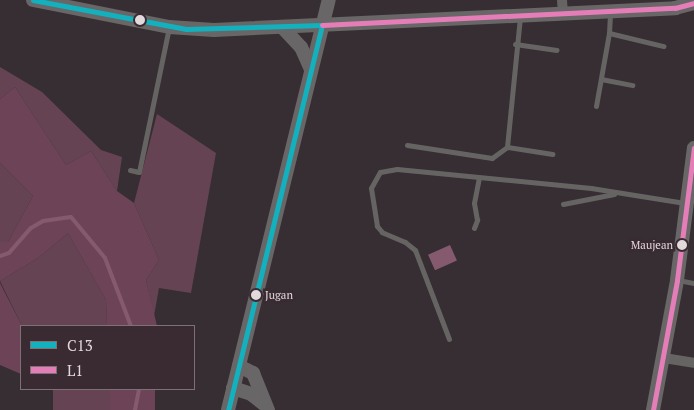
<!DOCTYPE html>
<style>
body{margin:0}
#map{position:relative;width:694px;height:410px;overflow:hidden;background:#362e32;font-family:"PT Serif",serif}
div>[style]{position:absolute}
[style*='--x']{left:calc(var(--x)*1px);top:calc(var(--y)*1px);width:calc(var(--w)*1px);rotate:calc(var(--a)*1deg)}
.green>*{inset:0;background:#664353;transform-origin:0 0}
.forest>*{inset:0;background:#6d4457;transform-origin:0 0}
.water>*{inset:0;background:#865a6e;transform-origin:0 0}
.stream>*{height:4px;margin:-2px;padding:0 2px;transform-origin:2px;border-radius:2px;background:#865a6e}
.lane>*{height:5px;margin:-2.5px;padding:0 2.5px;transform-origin:2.5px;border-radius:2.5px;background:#656463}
.street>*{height:10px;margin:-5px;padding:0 5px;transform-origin:5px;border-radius:5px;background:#656463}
.secondary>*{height:14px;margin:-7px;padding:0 7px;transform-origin:7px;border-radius:7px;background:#686666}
.bus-1>*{height:5px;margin:-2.5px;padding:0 2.5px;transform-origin:2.5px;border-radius:2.5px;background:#13b0be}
.bus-2>*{height:5px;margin:-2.5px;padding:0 2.5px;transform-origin:2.5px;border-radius:2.5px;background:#e57eb8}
.dots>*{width:14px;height:14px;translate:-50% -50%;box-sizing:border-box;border:2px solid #392b31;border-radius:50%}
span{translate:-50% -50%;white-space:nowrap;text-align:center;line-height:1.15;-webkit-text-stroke:5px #392b31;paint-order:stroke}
.bus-label{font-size:11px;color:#e2d9dd}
.right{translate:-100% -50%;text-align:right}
.left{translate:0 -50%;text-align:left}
.legend{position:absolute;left:20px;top:325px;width:175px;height:65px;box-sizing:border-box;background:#392b31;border:1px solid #7d7176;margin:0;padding:6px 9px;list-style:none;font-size:15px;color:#e2d9dd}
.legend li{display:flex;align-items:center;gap:10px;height:25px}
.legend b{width:25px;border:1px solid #7d7176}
</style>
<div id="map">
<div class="green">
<i style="clip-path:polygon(0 67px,42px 92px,101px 150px,122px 157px,117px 191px,91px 151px,66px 165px,15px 87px,0 99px)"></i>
<i style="clip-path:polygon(157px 114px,216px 153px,191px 293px,159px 288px,154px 316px,146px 280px,159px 260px,134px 203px)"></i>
<i style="clip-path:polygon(0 163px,33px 196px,8px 242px,0 242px)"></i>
<i style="clip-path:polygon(68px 233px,106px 300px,107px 326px,22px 326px,0 281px,38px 258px)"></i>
<i style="left:53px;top:389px;width:57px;height:21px"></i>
</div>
<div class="forest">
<i style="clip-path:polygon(15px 87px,66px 165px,91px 151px,117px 191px,134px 203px,159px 260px,146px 280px,157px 326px,107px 326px,106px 300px,68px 233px,38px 258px,0 281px,0 242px,8px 242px,33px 196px,0 163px,0 99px)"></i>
<i style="clip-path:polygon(0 283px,22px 326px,21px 374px,0 365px)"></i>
<i style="left:110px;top:389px;width:45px;height:21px"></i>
</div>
<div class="water">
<i style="left:450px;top:245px;width:17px;height:24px;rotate:66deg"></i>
</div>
<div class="stream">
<i style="--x:0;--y:256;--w:9;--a:-18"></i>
<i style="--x:9;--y:253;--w:33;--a:-49"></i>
<i style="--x:31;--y:228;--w:14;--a:-30"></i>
<i style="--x:43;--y:221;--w:28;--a:-8"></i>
<i style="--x:71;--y:217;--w:53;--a:50.3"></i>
<i style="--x:105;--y:258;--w:73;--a:69.1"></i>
<i style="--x:135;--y:410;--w:21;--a:-79"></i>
</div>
<div class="lane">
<i style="--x:609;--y:33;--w:20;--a:-87"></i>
<i style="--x:515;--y:44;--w:42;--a:8.1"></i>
<i style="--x:601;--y:79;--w:32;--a:11"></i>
<i style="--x:596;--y:106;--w:74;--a:-79.9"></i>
<i style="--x:609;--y:33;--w:56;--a:13.5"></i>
<i style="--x:407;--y:145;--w:86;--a:8.7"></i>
<i style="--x:492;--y:158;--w:19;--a:-36"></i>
<i style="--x:507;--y:147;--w:131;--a:-84.3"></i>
<i style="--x:507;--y:147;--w:46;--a:8.8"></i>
<i style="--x:130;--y:170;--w:9;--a:13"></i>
<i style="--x:139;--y:172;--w:148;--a:-78.3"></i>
<i style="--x:563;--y:204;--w:52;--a:-11.1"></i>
<i style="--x:474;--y:228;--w:9;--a:-69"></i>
<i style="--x:477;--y:220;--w:17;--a:-100"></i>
<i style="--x:474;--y:203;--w:25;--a:-79"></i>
<i style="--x:678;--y:280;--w:16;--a:11"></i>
<i style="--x:449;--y:339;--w:95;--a:-110.9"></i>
<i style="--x:415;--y:250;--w:13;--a:-141"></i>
<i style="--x:405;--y:242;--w:25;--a:-157"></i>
<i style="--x:382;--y:232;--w:8;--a:-130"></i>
<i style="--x:377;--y:226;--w:38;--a:-99"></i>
<i style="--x:371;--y:188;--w:18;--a:-61"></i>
<i style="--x:380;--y:172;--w:17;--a:-10"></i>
<i style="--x:397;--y:169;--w:195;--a:5.6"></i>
<i style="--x:591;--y:188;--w:95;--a:9.1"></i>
</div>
<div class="street">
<i style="--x:562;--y:0;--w:13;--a:86"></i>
<i style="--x:664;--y:358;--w:30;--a:9"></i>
</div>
<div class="secondary">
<i style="--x:33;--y:0;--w:139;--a:11.2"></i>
<i style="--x:169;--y:27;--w:45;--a:3.8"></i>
<i style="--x:214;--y:30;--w:462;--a:-2.7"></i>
<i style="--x:675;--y:8;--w:20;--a:-15"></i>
<i style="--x:283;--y:28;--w:26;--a:47"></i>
<i style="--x:301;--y:47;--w:24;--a:66"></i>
<i style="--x:239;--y:366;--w:16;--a:27"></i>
<i style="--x:253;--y:373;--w:40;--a:68"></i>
<i style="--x:233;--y:388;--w:19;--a:18"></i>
<i style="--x:251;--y:394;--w:18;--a:38"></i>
<i style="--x:228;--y:410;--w:422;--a:-76.2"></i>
<i style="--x:653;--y:410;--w:132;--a:-79.5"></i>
<i style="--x:677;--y:280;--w:133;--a:-82.7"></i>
</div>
<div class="bus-1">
<i style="--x:33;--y:0;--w:156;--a:10.7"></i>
<i style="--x:186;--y:29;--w:136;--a:-1.7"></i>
<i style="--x:322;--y:25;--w:396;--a:103.7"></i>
</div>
<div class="bus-2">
<i style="--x:322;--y:25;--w:353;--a:-2.8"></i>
<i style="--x:675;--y:8;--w:20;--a:-15"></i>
<i style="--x:653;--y:410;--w:132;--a:-79.5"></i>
<i style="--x:677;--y:280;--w:133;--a:-82.7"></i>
</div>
<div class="dots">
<i style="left:140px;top:20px;background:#e2d9dd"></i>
<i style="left:682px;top:245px;background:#e2d9dd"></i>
<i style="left:256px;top:295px;background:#e2d9dd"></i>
</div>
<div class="bus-label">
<span class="right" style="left:673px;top:245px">Maujean</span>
<span class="left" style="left:265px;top:295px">Jugan</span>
</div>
<ul class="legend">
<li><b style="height:6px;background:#13b0be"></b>C13</li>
<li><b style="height:6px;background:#e57eb8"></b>L1</li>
</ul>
</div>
